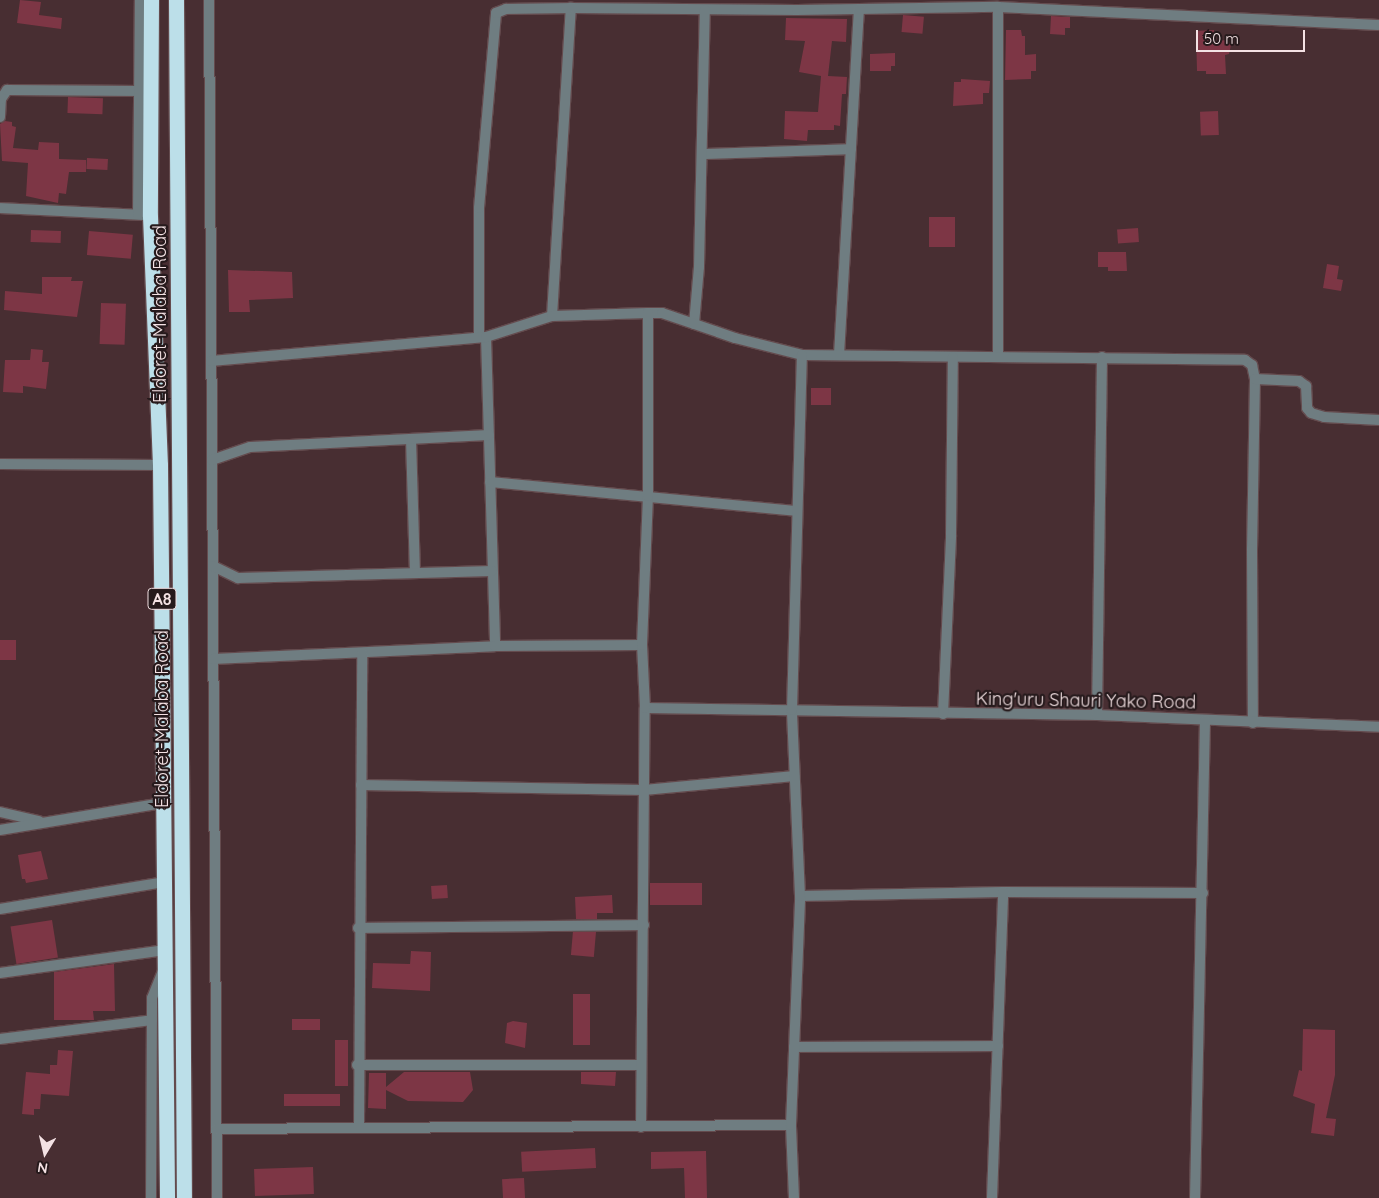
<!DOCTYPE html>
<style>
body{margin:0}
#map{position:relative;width:1379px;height:1198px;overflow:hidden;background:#482e32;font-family:Quicksand,sans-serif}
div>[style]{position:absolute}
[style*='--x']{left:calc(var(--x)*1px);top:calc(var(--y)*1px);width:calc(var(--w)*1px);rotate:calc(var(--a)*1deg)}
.building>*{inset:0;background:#7d3645;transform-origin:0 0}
.roads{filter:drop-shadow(1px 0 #644b4e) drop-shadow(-1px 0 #644b4e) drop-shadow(0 1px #644b4e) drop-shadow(0 -1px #644b4e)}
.street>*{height:10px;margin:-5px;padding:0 5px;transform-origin:5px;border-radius:5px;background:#6f7d81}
.highway>*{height:15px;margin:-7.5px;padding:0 7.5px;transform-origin:7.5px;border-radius:7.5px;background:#bcdfe9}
span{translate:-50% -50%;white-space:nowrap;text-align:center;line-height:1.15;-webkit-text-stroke:4.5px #261a1c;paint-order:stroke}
.shield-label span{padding:1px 4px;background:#261a1c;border:1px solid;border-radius:4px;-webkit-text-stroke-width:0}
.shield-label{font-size:16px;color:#f4e2e4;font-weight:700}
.street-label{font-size:18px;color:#f4e2e4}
.north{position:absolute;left:20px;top:1128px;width:50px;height:50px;-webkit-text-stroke:4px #261a1c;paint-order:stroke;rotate:189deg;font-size:14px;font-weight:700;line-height:20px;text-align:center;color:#f4e2e4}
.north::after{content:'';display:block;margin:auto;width:18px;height:22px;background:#f4e2e4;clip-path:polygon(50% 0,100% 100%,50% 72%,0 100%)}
.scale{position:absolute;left:1196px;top:30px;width:109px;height:22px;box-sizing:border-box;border:2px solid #f4e2e4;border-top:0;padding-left:6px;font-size:15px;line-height:18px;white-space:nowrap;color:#f4e2e4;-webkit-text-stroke:4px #261a1c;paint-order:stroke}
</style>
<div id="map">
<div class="building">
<i style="clip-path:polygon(20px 0,41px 2px,39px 15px,62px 18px,61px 29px,17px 23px)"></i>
<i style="left:903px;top:15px;width:21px;height:17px;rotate:5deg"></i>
<i style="clip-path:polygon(1051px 16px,1070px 17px,1070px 28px,1065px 28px,1065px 35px,1050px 34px)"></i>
<i style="clip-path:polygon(786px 18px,847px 19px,846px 42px,832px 41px,828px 76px,847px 77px,846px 94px,842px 94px,840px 126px,834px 125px,834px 130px,808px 130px,807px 141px,784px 139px,785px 111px,818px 112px,821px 76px,799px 72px,805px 41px,785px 40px)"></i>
<i style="clip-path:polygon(1006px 30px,1021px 30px,1022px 36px,1025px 36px,1025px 55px,1036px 54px,1036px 71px,1031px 71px,1031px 79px,1005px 80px)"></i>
<i style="clip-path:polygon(1214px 30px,1215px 41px,1227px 40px,1231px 45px,1229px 54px,1225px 55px,1226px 74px,1206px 74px,1206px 71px,1197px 71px,1196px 31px)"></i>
<i style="clip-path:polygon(895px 53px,895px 66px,891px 66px,891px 71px,870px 71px,870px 54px)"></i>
<i style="clip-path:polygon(961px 79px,990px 81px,989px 93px,983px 93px,983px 104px,953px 106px,954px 82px,961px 82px)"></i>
<i style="left:68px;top:97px;width:35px;height:16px;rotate:2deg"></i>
<i style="left:1218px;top:111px;width:24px;height:18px;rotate:88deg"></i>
<i style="clip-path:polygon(5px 121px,12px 122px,12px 126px,16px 127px,13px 148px,38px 150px,39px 142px,59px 143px,59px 159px,86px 160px,86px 172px,69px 172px,66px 194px,59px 193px,58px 203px,26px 196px,28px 163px,2px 161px,0 124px)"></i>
<i style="left:87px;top:158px;width:21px;height:11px;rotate:3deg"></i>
<i style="left:929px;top:217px;width:26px;height:30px"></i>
<i style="left:1138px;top:228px;width:14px;height:21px;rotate:86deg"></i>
<i style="left:31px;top:230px;width:30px;height:12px;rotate:2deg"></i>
<i style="left:89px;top:231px;width:44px;height:24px;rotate:5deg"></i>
<i style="clip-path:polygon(1098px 252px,1126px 252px,1127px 271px,1108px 271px,1108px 267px,1098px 267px)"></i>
<i style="clip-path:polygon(1327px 264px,1339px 266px,1337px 279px,1343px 280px,1341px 291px,1323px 288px)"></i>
<i style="clip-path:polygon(228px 270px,292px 272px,293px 298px,249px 300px,250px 312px,229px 312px)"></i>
<i style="clip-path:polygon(42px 277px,72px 277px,71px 281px,83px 281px,77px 317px,4px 310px,5px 291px,42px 294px)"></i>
<i style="left:101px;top:303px;width:25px;height:41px;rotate:2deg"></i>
<i style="clip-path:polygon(31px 349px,43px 350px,42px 362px,49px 362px,46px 389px,23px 386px,23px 393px,3px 392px,5px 360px,30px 360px)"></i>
<i style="left:811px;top:388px;width:20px;height:17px"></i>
<i style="left:0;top:640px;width:16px;height:20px"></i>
<i style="clip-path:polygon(41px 851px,48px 879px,26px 883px,25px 879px,22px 879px,18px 855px)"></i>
<i style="left:702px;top:883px;width:22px;height:52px;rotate:90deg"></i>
<i style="left:447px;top:885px;width:13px;height:16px;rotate:86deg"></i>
<i style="clip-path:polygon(612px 895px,613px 913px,597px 913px,597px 919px,576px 919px,575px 897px)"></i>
<i style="left:52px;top:920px;width:38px;height:42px;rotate:81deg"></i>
<i style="left:596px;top:932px;width:25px;height:23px;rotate:95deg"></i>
<i style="clip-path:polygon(411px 951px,431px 952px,430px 991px,372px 988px,373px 963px,410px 964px)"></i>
<i style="clip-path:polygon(114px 964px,115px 1011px,93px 1011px,94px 1020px,54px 1020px,54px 972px)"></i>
<i style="left:573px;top:994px;width:17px;height:51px"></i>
<i style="left:292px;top:1019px;width:28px;height:11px"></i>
<i style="clip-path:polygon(513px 1021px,527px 1023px,525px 1048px,505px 1043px,507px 1023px)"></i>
<i style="clip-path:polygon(1303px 1029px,1335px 1030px,1335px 1075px,1326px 1118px,1336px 1119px,1334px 1136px,1311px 1133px,1315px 1104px,1293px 1096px,1299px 1070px,1302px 1071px)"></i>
<i style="left:335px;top:1040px;width:13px;height:46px"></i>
<i style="clip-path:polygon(58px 1050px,73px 1051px,69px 1096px,41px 1094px,40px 1109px,34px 1109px,34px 1115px,22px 1114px,26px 1072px,50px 1074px,50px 1065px,57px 1065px)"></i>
<i style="clip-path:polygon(404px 1072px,470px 1072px,473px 1090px,463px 1102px,408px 1101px,386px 1090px,386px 1109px,368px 1108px,369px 1073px,386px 1073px,386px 1087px)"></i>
<i style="clip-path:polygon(581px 1072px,616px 1072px,615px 1086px,581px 1084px)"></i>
<i style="left:340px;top:1094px;width:12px;height:56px;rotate:90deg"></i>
<i style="left:595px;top:1148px;width:20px;height:74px;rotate:87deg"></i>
<i style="clip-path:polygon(706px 1151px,707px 1198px,685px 1198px,684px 1168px,651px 1169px,651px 1152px)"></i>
<i style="left:313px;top:1167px;width:27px;height:59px;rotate:88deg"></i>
<i style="left:524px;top:1178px;width:20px;height:22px;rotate:87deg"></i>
</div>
<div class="roads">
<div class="street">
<i style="--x:209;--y:0;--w:1198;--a:89.62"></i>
<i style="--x:998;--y:7;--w:381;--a:2.7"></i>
<i style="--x:0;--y:117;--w:18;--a:-87"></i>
<i style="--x:1;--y:99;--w:11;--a:-56"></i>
<i style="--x:7;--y:90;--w:134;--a:0.4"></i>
<i style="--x:703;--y:154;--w:148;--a:-1.9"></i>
<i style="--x:0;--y:208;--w:144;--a:2.8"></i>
<i style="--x:138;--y:214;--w:214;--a:-89.5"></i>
<i style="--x:552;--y:316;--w:309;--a:-86.5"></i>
<i style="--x:571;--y:8;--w:226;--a:0.5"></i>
<i style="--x:797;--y:10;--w:201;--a:-0.9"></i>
<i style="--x:998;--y:7;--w:350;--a:90"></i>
<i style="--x:694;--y:324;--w:57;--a:-85"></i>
<i style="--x:699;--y:267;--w:257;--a:-88.7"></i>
<i style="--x:479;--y:337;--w:129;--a:-90"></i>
<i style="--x:479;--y:208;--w:196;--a:-85"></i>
<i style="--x:496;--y:13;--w:11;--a:-22"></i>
<i style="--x:506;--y:9;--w:65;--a:-0.9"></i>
<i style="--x:486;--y:337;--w:309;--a:88.3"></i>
<i style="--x:839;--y:355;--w:346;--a:-86.7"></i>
<i style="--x:211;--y:361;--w:276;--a:-5"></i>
<i style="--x:486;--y:337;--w:69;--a:-17.7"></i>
<i style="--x:552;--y:316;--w:96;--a:-1.8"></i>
<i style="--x:648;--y:313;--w:14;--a:0"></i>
<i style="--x:662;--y:313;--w:77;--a:18.9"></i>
<i style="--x:735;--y:338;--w:69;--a:14.2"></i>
<i style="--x:802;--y:355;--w:443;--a:0.6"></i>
<i style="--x:1245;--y:360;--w:9;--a:36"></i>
<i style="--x:1252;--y:365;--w:14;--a:78"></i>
<i style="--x:1255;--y:379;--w:170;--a:91"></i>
<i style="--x:1252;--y:549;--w:174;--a:89.7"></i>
<i style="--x:1255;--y:379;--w:44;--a:2.6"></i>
<i style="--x:1299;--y:381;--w:9;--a:36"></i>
<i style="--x:1306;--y:386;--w:22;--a:87"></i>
<i style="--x:1307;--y:408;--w:6;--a:51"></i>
<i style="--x:1311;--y:413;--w:14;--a:17"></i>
<i style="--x:1324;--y:417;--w:55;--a:3.1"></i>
<i style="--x:411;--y:439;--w:134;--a:88.3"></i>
<i style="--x:212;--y:460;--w:40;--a:-18.9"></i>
<i style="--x:250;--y:447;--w:239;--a:-2.9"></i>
<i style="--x:0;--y:464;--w:160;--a:0.4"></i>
<i style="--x:490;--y:482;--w:307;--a:5.4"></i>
<i style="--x:213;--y:566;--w:28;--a:26"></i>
<i style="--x:238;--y:578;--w:254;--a:-1.6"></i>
<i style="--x:213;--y:659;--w:282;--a:-2.6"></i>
<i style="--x:495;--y:646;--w:147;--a:-0.4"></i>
<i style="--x:645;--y:708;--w:452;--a:0.9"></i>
<i style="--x:1097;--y:715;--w:282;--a:2.4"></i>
<i style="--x:943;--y:714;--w:179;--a:-87.4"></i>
<i style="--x:951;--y:535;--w:178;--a:-89.4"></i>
<i style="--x:1097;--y:715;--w:358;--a:-89.2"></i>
<i style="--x:361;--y:785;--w:283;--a:1"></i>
<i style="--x:644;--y:790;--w:151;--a:-5.3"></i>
<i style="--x:0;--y:812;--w:40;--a:13"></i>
<i style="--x:0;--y:830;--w:165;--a:-9.4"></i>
<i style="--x:800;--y:896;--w:203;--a:-1.1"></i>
<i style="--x:1003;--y:892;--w:200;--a:0.3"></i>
<i style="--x:0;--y:909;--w:166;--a:-9.3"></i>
<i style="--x:358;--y:928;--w:286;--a:-0.6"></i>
<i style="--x:0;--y:973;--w:167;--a:-7.9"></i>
<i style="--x:0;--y:1039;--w:153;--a:-7.1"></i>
<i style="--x:794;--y:1047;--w:204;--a:-0.3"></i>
<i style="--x:357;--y:1065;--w:284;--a:0"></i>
<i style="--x:359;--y:1126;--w:473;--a:-89.6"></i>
<i style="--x:641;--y:1127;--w:419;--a:-89.5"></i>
<i style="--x:645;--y:708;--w:63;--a:-92.7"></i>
<i style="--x:642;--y:645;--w:149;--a:-87.7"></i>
<i style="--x:648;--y:496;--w:183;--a:-90"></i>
<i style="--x:216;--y:1129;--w:575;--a:-0.4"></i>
<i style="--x:151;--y:1198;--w:200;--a:-89.7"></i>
<i style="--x:152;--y:998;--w:31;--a:-68"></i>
<i style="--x:794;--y:1198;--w:73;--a:-92.4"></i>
<i style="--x:791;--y:1125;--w:229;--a:-87.7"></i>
<i style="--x:800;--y:896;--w:186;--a:-92.5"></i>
<i style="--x:792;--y:710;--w:355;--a:-88.4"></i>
<i style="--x:992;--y:1198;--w:306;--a:-87.9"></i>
<i style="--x:1195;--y:1198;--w:478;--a:-88.8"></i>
</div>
<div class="highway">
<i style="--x:151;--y:0;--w:216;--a:90.3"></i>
<i style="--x:150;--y:216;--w:249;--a:87.7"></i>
<i style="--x:160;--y:465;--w:733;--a:89.45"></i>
<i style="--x:176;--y:0;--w:1198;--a:89.62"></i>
</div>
</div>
<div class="shield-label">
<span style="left:162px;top:599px">A8</span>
</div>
<div class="street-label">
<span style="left:160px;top:314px;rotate:-90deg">Eldoret-Malaba Road</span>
<span style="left:1086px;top:701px;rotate:1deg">King'uru Shauri Yako Road</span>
<span style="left:162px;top:719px;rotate:-90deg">Eldoret-Malaba Road</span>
</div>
<div class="north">N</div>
<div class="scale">50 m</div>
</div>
